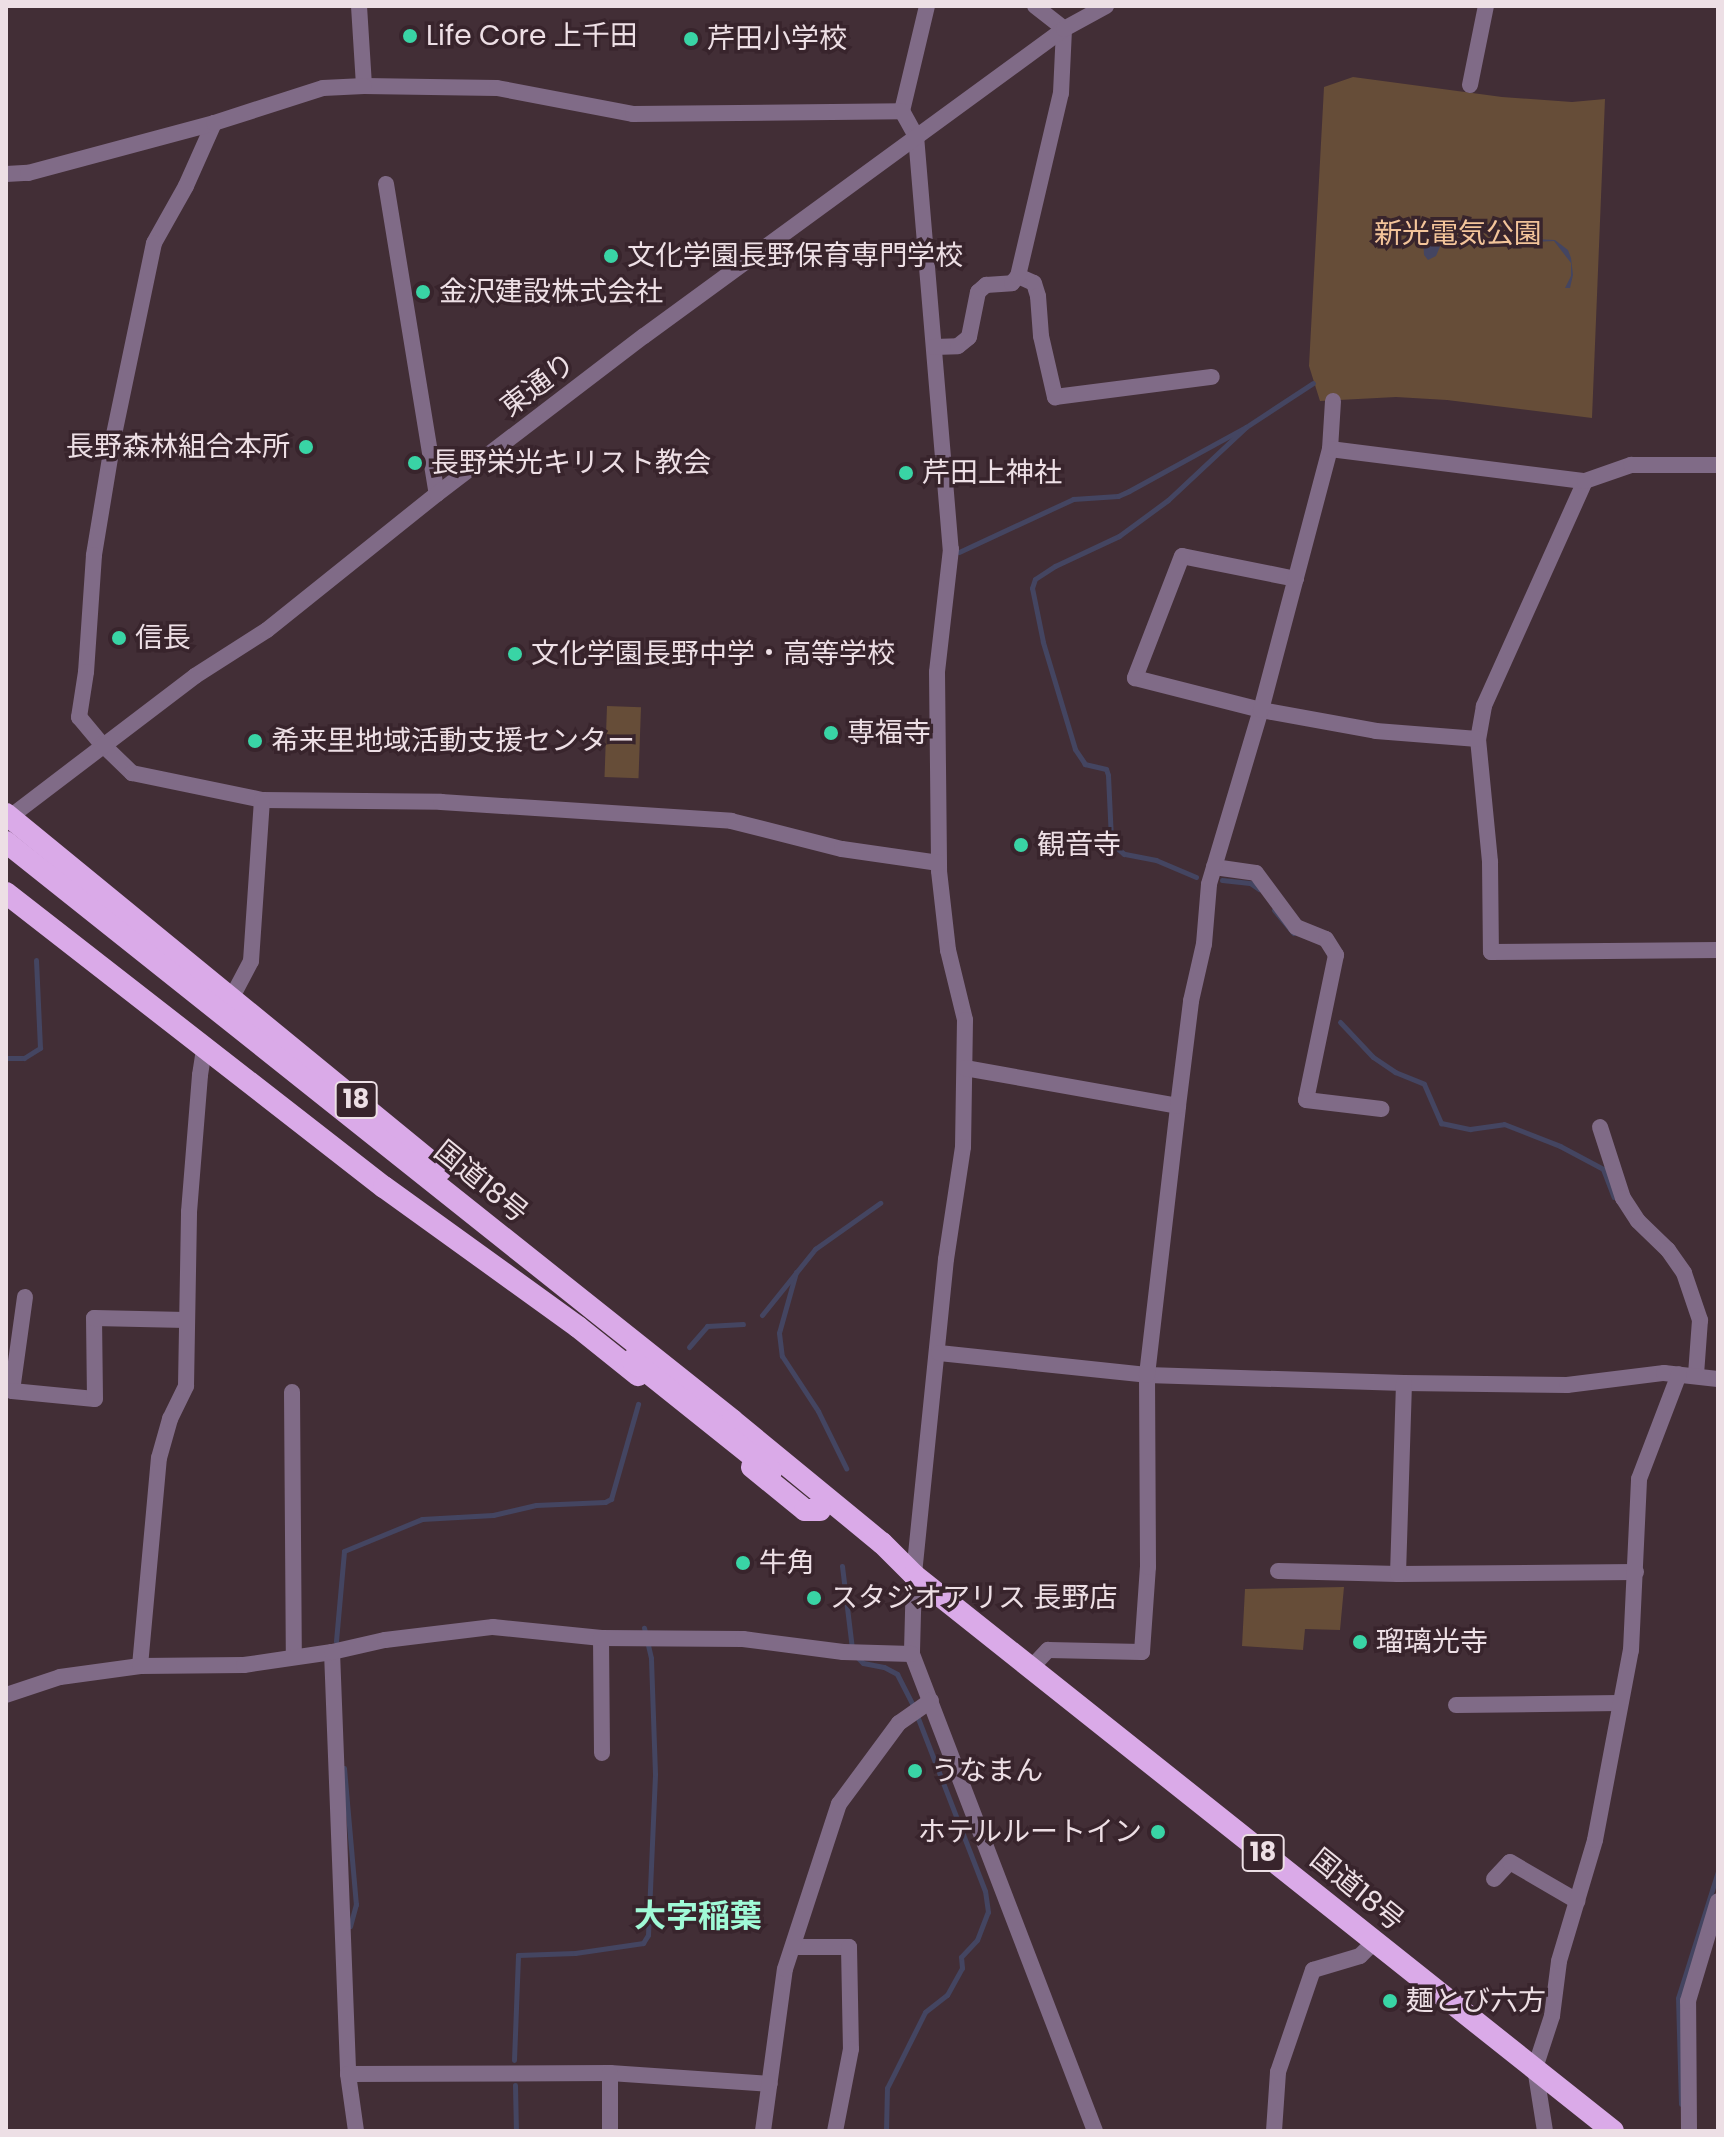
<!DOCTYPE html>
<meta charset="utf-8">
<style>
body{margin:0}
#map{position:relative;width:1724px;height:2137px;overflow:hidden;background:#422e36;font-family:Poppins,"Noto Sans JP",sans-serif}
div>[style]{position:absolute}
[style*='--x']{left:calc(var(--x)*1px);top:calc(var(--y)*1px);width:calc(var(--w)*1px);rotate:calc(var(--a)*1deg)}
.green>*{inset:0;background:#664d38;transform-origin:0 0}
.water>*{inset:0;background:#444561}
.stream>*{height:5px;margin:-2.5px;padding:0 2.5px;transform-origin:2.5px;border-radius:2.5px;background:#444561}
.minor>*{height:16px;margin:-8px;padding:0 8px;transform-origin:8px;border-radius:8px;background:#806b87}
.tertiary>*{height:16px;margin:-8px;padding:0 8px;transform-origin:8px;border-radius:8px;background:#806b87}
.trunk>*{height:22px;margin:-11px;padding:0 11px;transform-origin:11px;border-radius:11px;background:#daaae8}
.dots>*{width:22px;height:22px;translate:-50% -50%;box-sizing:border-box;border:4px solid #38242c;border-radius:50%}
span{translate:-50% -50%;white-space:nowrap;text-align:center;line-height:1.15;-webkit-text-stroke:7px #38242c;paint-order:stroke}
.shield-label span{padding:2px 6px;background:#38242c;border:2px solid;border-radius:6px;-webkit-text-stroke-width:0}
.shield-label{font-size:26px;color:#eddfe5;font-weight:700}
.poi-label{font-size:28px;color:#eddfe5}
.left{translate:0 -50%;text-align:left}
.right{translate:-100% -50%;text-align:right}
.park-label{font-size:28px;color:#f3c49a}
.street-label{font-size:28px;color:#eddfe5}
.quarter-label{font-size:32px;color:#a0fad7;font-weight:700}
.frame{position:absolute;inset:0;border:8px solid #eddfe5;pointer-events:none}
</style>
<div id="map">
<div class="green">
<i style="clip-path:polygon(1353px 77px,1502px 97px,1572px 102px,1605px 99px,1592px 418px,1447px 400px,1396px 397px,1320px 401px,1309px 366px,1324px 87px)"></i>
<i style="left:607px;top:706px;width:34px;height:71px;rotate:2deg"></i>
<i style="clip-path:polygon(1344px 1587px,1340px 1630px,1305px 1629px,1303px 1650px,1242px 1646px,1245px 1589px)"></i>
</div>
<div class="water">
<i style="clip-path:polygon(1467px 220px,1490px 225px,1515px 238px,1555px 240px,1568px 250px,1571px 258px,1573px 275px,1570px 288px,1565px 288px,1571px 276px,1571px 263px,1554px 241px,1511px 243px,1463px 223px,1444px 237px,1436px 256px,1428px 260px,1424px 255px,1423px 237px,1427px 230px,1444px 222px)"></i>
</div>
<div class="stream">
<i style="--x:959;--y:552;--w:126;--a:-24.9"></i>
<i style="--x:1073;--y:499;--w:45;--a:-3.8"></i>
<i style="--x:1118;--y:496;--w:12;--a:-24"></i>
<i style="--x:1129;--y:491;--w:133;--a:-28.7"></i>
<i style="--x:1246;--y:427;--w:80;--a:-33.3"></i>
<i style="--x:1196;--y:877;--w:43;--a:-157"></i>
<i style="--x:1156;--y:860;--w:33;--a:-169"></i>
<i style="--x:1124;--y:854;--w:11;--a:-139"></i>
<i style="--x:1116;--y:847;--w:9;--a:-122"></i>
<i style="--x:1111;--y:839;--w:64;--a:-92.7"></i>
<i style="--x:1108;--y:775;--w:6;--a:-108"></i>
<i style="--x:1106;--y:769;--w:22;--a:-167"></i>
<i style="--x:1085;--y:764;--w:18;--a:-124"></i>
<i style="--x:1075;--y:749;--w:112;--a:-106.7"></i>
<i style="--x:1043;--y:642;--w:55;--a:-101.5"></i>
<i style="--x:1032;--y:588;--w:9;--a:-72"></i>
<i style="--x:1035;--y:579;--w:24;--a:-33"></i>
<i style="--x:1055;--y:566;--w:71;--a:-25.1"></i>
<i style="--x:1119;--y:536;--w:61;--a:-36.3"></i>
<i style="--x:1168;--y:500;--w:107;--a:-43.1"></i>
<i style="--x:1222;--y:880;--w:28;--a:6"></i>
<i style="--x:1250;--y:883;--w:11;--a:34"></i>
<i style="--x:1274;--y:910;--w:30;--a:50"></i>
<i style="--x:1340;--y:1022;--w:48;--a:46.7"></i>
<i style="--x:1373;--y:1057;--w:27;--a:34"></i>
<i style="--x:1395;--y:1072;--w:31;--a:22"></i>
<i style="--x:1424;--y:1084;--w:43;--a:66.4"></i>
<i style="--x:1441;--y:1123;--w:30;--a:12"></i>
<i style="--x:1470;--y:1129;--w:34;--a:-8"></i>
<i style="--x:1504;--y:1124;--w:60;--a:21.4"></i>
<i style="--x:1560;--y:1146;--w:49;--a:28.1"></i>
<i style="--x:1603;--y:1169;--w:30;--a:69"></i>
<i style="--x:6;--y:1058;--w:18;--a:0"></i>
<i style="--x:24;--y:1058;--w:19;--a:-32"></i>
<i style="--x:40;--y:1048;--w:88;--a:-92.6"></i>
<i style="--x:796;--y:1272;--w:63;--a:105.6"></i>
<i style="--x:779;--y:1333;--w:23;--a:83"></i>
<i style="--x:782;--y:1356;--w:66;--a:56.8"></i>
<i style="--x:818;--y:1411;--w:64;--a:63.8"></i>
<i style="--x:762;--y:1315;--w:85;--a:-51.2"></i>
<i style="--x:815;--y:1249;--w:80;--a:-35.3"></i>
<i style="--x:689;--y:1347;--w:28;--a:-49"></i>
<i style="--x:707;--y:1326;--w:36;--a:-3"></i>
<i style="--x:842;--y:1566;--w:84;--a:83.1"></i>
<i style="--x:336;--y:1641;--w:90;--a:-84.9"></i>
<i style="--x:344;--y:1551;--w:84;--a:-22.3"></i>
<i style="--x:422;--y:1519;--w:71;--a:-3.2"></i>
<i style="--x:493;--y:1515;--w:44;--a:-13.1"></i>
<i style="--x:536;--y:1505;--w:69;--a:-2.5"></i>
<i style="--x:605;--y:1502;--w:7;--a:-27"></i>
<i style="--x:611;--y:1499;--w:99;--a:-74.1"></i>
<i style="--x:857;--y:1657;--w:8;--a:45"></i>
<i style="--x:863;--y:1663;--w:21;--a:11"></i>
<i style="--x:884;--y:1667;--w:15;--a:28"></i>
<i style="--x:897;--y:1674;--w:37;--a:63"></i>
<i style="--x:344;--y:1768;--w:137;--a:85"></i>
<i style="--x:356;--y:1904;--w:23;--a:105"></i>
<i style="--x:514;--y:2060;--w:105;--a:-87.8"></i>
<i style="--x:518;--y:1955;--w:57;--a:-2"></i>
<i style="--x:575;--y:1953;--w:69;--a:-8.4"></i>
<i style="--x:643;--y:1943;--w:9;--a:-58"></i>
<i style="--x:648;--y:1935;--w:161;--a:-87.5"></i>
<i style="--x:655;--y:1774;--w:116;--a:-92"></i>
<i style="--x:651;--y:1658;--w:31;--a:-103"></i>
<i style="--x:515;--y:2085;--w:46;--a:88.8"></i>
<i style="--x:1681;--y:2104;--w:106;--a:-91.6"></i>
<i style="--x:1678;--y:1998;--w:133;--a:-72.5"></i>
<i style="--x:886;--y:2131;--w:43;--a:-88.7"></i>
<i style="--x:887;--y:2088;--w:85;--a:-63.4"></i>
<i style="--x:925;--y:2012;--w:28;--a:-38"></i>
<i style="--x:947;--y:1995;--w:31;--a:-61"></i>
<i style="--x:962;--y:1968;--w:11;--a:-95"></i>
<i style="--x:961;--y:1957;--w:23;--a:-47"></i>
<i style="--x:977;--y:1940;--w:30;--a:-69"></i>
<i style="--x:988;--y:1912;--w:21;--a:-98"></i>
<i style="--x:985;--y:1891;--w:188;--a:-111.2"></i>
</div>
<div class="minor">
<i style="--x:359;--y:6;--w:80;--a:86.4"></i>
<i style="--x:364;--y:86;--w:133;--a:0.9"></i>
<i style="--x:497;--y:88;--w:138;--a:10.8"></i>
<i style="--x:633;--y:114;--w:269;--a:-0.6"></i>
<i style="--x:927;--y:6;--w:108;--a:103.4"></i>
<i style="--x:902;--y:111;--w:29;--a:61"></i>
<i style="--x:916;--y:136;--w:414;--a:85.2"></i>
<i style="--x:951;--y:549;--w:124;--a:96.5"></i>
<i style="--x:937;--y:672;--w:199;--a:89.4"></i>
<i style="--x:939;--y:871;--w:80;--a:83.5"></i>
<i style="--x:948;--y:950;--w:72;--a:76.3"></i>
<i style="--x:965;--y:1020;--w:127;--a:90.9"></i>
<i style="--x:963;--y:1147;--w:113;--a:98.6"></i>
<i style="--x:946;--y:1259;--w:318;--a:95.8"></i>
<i style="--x:914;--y:1575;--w:79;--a:91.5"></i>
<i style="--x:912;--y:1654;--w:511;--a:69.01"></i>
<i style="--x:1470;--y:85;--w:81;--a:-78.6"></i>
<i style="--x:214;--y:123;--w:69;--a:114"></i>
<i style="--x:186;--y:186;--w:65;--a:119.3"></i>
<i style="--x:154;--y:243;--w:201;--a:101.8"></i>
<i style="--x:113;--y:440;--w:117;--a:99.4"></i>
<i style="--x:94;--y:555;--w:117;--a:93.9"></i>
<i style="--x:86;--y:672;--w:46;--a:98.8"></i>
<i style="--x:79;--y:717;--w:35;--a:50"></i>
<i style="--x:102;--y:744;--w:42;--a:44"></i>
<i style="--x:132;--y:773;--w:133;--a:11.7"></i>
<i style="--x:262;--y:800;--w:179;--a:0.6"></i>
<i style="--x:441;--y:802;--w:291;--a:3.7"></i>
<i style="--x:731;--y:821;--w:114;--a:14.2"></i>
<i style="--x:842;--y:849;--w:98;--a:8.2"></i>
<i style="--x:6;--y:174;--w:22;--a:-3"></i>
<i style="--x:28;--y:173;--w:193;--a:-15"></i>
<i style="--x:214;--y:123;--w:114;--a:-17.8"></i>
<i style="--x:323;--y:88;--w:41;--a:-2.8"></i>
<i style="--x:386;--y:184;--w:314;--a:80.7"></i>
<i style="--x:1018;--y:276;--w:17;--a:24"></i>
<i style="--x:1034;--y:283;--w:14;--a:73"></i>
<i style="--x:1038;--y:296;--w:40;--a:85.7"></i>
<i style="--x:1041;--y:336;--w:63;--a:77.1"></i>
<i style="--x:1055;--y:397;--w:158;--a:-7.3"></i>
<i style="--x:934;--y:347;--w:24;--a:-2"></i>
<i style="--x:958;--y:346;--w:14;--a:-39"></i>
<i style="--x:969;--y:337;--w:46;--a:-78.7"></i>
<i style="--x:978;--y:292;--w:11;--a:-41"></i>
<i style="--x:986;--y:285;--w:26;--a:-4"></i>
<i style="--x:1012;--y:283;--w:9;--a:-49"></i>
<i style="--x:1018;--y:276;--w:188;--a:-76.8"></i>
<i style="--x:1061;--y:93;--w:64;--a:-87.3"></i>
<i style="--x:1330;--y:449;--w:48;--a:-86.4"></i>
<i style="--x:1585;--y:481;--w:247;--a:114.2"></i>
<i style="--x:1484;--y:706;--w:34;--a:100"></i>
<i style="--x:1478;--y:739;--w:124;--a:84.4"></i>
<i style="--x:1490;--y:862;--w:90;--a:89.4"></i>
<i style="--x:1491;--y:952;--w:227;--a:-0.5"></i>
<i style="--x:1296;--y:579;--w:116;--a:-168.6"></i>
<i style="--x:1182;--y:556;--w:131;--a:111.1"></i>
<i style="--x:1135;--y:678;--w:130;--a:14.3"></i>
<i style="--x:1261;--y:710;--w:117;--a:10.3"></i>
<i style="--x:1376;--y:731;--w:102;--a:4.5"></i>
<i style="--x:1214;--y:867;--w:42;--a:8.1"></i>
<i style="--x:1256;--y:873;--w:67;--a:53.5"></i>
<i style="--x:1296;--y:927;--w:32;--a:22"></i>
<i style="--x:1326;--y:939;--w:19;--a:58"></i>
<i style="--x:1336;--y:955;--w:148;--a:101.7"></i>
<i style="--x:1306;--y:1100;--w:76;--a:6.8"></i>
<i style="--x:231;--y:999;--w:43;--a:-62.2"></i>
<i style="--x:251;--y:961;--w:161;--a:-86.1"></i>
<i style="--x:965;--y:1068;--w:216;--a:10.1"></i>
<i style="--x:1600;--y:1127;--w:75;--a:72.1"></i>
<i style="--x:1623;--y:1198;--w:27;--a:57"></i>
<i style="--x:1638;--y:1221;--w:42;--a:44"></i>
<i style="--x:1668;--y:1250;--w:28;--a:55"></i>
<i style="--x:1684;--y:1273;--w:50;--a:71.2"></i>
<i style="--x:1700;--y:1320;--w:55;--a:94.2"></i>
<i style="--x:25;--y:1297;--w:95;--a:97.9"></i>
<i style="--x:12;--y:1391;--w:83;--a:5.5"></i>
<i style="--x:95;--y:1399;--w:81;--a:-90.7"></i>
<i style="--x:94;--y:1318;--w:92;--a:1.2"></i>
<i style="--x:939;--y:1353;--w:209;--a:6"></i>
<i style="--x:1147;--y:1375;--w:257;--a:1.8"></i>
<i style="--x:1404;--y:1383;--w:163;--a:0.7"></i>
<i style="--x:1567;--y:1385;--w:98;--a:-7.1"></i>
<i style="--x:1664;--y:1373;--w:54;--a:6.3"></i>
<i style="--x:292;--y:1392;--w:265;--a:89.6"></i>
<i style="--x:1278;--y:1571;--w:120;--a:1.4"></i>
<i style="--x:1398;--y:1574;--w:238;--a:-0.5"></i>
<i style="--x:1398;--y:1574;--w:191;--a:-88.2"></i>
<i style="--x:601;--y:1638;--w:115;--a:89.5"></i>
<i style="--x:332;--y:1652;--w:422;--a:87.8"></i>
<i style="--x:348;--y:2074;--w:58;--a:82"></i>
<i style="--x:140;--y:1666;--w:209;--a:-84.8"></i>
<i style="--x:159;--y:1458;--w:41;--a:-74.2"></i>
<i style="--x:170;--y:1419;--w:37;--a:-64"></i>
<i style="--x:186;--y:1386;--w:174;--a:-89"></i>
<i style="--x:189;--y:1212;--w:137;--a:-85.4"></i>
<i style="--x:200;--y:1075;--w:30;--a:-81"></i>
<i style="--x:1031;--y:1668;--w:25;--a:-47"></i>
<i style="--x:1048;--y:1650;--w:94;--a:1.2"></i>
<i style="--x:1142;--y:1652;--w:85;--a:-86"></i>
<i style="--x:1148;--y:1567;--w:192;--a:-90.3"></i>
<i style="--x:1147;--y:1375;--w:271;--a:-83.4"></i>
<i style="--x:1178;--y:1106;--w:106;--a:-82.9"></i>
<i style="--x:1191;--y:1001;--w:58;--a:-77.2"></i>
<i style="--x:1204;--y:944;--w:60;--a:-85.2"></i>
<i style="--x:1209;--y:884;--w:182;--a:-73.4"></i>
<i style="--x:1261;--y:710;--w:270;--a:-75.2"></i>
<i style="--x:1330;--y:449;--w:257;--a:7.2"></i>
<i style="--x:1585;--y:481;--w:49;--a:-19.2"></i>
<i style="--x:1631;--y:465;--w:87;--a:0"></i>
<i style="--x:6;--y:1695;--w:57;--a:-18.4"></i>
<i style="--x:60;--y:1677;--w:81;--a:-7.8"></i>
<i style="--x:140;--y:1666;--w:104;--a:-0.6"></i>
<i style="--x:244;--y:1665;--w:89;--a:-8.4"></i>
<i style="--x:332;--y:1652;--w:54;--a:-12.8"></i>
<i style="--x:385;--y:1640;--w:109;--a:-6.9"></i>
<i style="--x:493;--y:1627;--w:109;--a:5.8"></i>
<i style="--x:601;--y:1638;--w:142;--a:0.4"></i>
<i style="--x:743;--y:1639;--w:101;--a:7.4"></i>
<i style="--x:843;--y:1652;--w:69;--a:1.7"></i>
<i style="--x:1456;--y:1705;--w:163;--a:-0.7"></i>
<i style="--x:1494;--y:1879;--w:23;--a:-47"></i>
<i style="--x:1510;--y:1862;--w:78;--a:30.2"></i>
<i style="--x:793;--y:1947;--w:56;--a:0"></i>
<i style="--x:849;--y:1947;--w:102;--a:88.9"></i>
<i style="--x:851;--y:2049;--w:84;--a:101"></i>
<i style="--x:348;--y:2074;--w:262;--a:-0.2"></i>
<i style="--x:610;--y:2073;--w:160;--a:3.9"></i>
<i style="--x:610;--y:2131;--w:58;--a:-90"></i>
<i style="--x:763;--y:2131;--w:163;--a:-82.3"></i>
<i style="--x:785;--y:1969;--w:174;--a:-71.9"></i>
<i style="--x:839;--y:1804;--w:101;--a:-53.5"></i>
<i style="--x:899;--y:1723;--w:39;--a:-35"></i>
<i style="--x:1274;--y:2131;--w:59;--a:-86.1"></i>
<i style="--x:1278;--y:2072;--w:108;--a:-71.1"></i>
<i style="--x:1313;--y:1970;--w:49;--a:-16.6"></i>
<i style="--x:1360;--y:1956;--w:20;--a:-45"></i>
<i style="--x:1545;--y:2131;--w:64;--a:-99"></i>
<i style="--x:1535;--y:2068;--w:55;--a:-71.9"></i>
<i style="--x:1552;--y:2016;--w:55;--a:-82.7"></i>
<i style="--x:1559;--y:1961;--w:126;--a:-73.4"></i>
<i style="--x:1595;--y:1840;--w:193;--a:-79.3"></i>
<i style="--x:1631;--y:1650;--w:171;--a:-87.3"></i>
<i style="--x:1639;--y:1479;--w:112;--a:-69.1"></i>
<i style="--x:1689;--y:2131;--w:130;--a:-90.4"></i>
<i style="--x:1688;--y:2001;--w:104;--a:-73.3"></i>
</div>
<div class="tertiary">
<i style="--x:1035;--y:6;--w:37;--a:38"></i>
<i style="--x:6;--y:820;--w:238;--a:-37.3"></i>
<i style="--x:195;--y:676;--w:85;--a:-32.6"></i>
<i style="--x:267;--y:630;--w:218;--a:-38.7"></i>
<i style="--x:437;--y:494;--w:260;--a:-37.4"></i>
<i style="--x:644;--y:336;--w:520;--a:-36.17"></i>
<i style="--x:1064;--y:29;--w:48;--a:-28.7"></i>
</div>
<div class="trunk">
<i style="--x:6;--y:814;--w:562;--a:39.3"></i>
<i style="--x:6;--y:842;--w:928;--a:38.52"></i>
<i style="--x:732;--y:1420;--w:194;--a:39.4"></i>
<i style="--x:882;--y:1543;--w:45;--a:45"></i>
<i style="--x:914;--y:1575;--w:893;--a:38.5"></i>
<i style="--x:6;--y:893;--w:479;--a:37.9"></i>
<i style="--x:384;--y:1187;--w:239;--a:35.8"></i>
<i style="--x:578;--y:1327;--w:77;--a:38.7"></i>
<i style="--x:632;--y:1360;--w:178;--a:38.6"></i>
<i style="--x:752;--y:1467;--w:68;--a:39.1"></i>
<i style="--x:805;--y:1510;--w:15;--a:0"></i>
</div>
<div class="dots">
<i style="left:410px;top:36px;background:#39d4a5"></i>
<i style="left:691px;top:39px;background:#39d4a5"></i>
<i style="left:611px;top:256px;background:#39d4a5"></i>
<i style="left:423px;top:292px;background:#39d4a5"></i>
<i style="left:306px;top:447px;background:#39d4a5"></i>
<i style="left:415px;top:463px;background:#39d4a5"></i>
<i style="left:906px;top:473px;background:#39d4a5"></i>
<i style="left:119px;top:638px;background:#39d4a5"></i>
<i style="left:515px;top:654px;background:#39d4a5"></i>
<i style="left:831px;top:733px;background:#39d4a5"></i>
<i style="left:255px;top:741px;background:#39d4a5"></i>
<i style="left:1021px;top:845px;background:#39d4a5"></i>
<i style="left:743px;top:1563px;background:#39d4a5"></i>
<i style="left:814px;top:1598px;background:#39d4a5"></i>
<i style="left:1360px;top:1642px;background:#39d4a5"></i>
<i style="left:915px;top:1771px;background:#39d4a5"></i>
<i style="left:1158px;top:1832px;background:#39d4a5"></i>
<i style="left:1390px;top:2001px;background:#39d4a5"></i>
</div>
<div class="shield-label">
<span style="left:356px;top:1100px">18</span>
<span style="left:1263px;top:1853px">18</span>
</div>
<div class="poi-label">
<span class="left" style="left:426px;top:36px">Life Core 上千田</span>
<span class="left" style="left:707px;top:39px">芹田小学校</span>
<span class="left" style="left:627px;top:256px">文化学園長野保育専門学校</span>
<span class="left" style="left:439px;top:292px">金沢建設株式会社</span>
<span class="right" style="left:290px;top:447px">長野森林組合本所</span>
<span class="left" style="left:431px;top:463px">長野栄光キリスト教会</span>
<span class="left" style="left:922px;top:473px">芹田上神社</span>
<span class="left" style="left:135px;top:638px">信長</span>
<span class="left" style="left:531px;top:654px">文化学園長野中学・高等学校</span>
<span class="left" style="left:847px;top:733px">専福寺</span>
<span class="left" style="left:271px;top:741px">希来里地域活動支援センター</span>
<span class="left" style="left:1037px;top:845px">観音寺</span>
<span class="left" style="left:759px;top:1563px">牛角</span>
<span class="left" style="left:830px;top:1598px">スタジオアリス 長野店</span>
<span class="left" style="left:1376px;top:1642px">瑠璃光寺</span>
<span class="left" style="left:931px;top:1771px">うなまん</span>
<span class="right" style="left:1142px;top:1832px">ホテルルートイン</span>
<span class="left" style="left:1406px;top:2001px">麺とび六方</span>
</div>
<div class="park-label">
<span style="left:1458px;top:234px">新光電気公園</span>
</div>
<div class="street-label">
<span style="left:538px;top:385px;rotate:-37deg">東通り</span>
<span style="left:481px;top:1182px;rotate:39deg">国道18号</span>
<span style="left:1357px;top:1890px;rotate:39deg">国道18号</span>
</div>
<div class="quarter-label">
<span style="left:698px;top:1916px">大字稲葉</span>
</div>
<div class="frame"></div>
</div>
